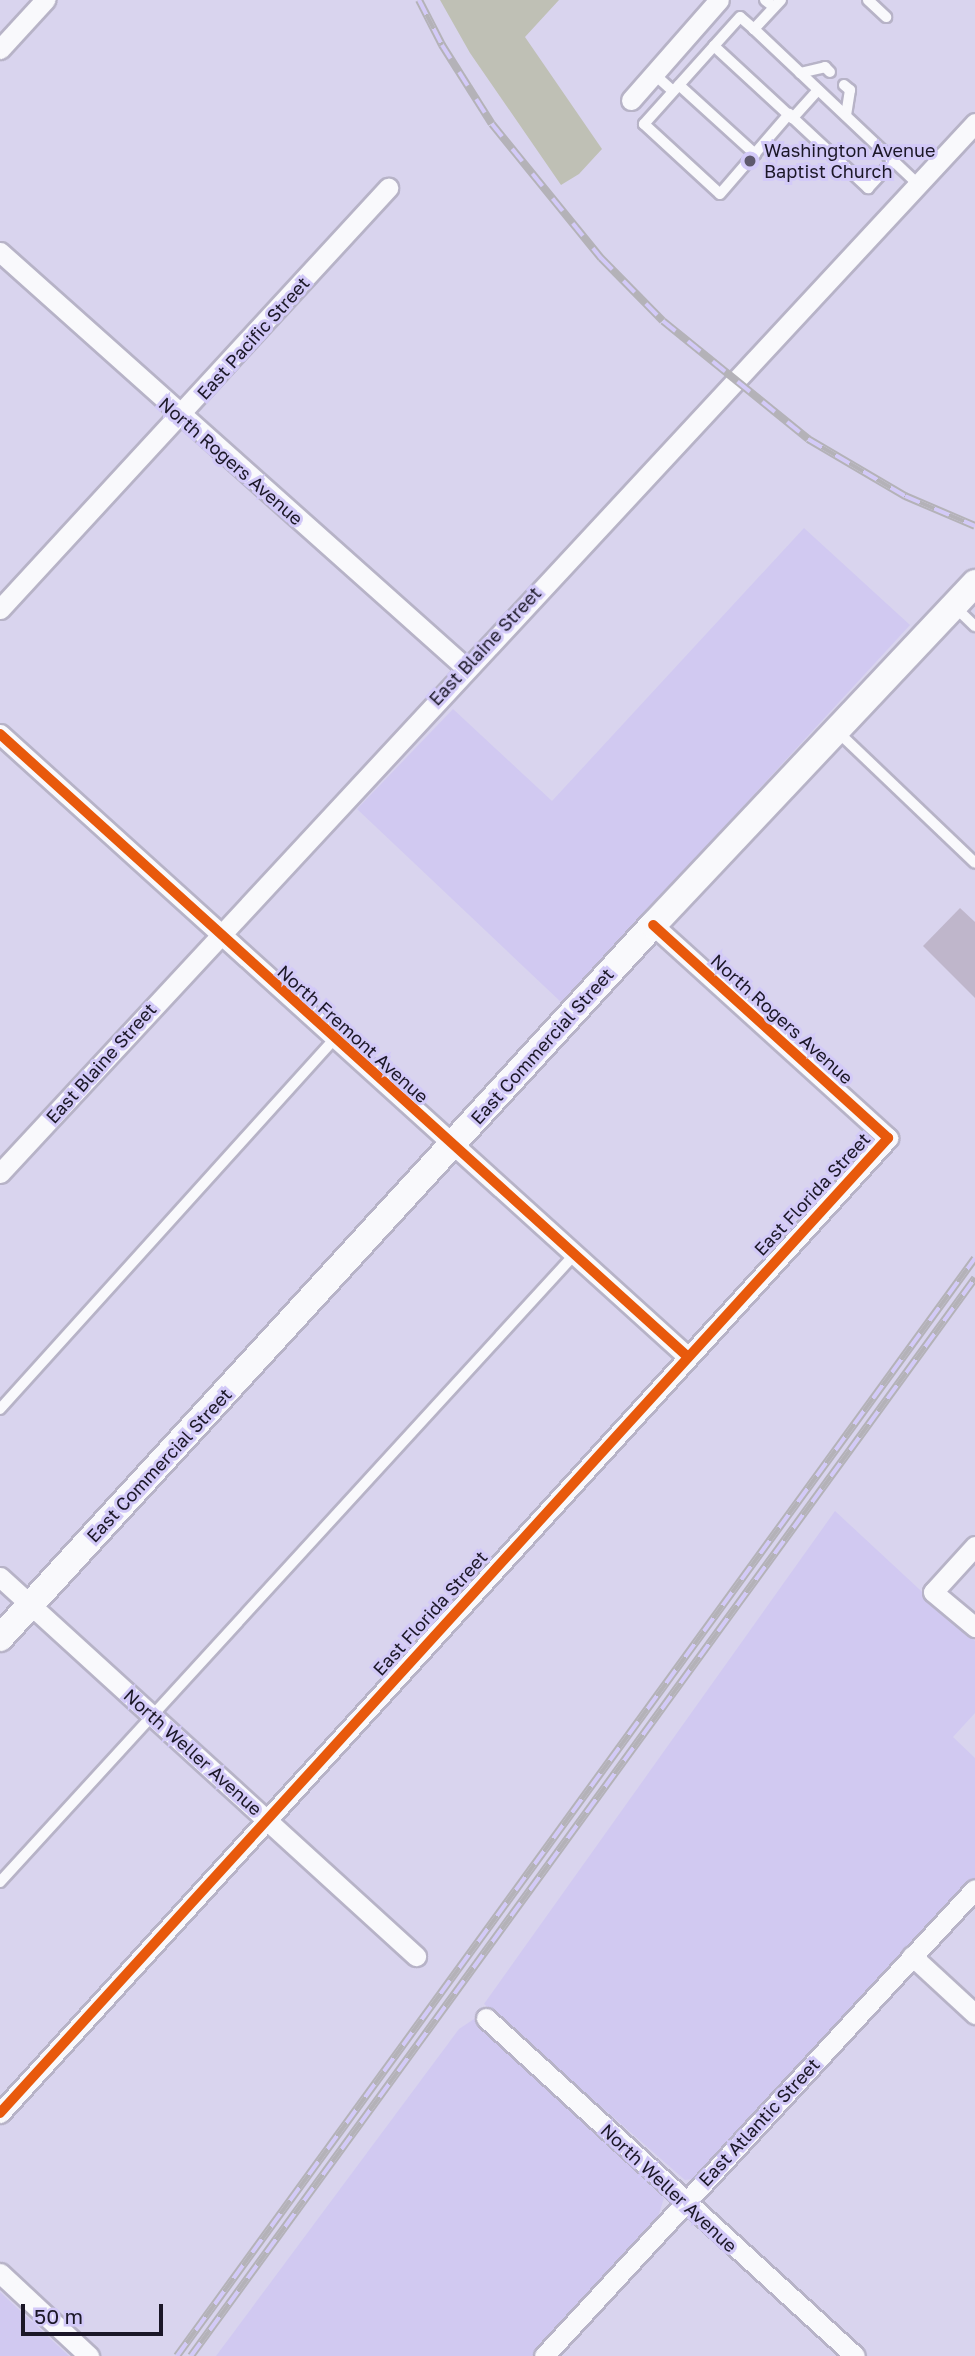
<!DOCTYPE html>
<style>
body{margin:0}
#map{position:relative;width:975px;height:2356px;overflow:hidden;background:#d9d4ee;font-family:"Golos Text",sans-serif}
div>[style]{position:absolute}
[style*='--x']{left:calc(var(--x)*1px);top:calc(var(--y)*1px);width:calc(var(--w)*1px);rotate:calc(var(--a)*1deg)}
.built>*{inset:0;background:#d1c9f1}
.green>*{inset:0;background:#bfc0b5}
.building>*{inset:0;background:#bfb6cb}
.roads{filter:drop-shadow(2px 0 #b7b3c7) drop-shadow(-2px 0 #b7b3c7) drop-shadow(0 2px #b7b3c7) drop-shadow(0 -2px #b7b3c7)}
.lane>*{height:10px;margin:-5px;padding:0 5px;transform-origin:5px;border-radius:5px;background:#f9f9fc}
.street>*{height:19px;margin:-9.5px;padding:0 9.5px;transform-origin:9.5px;border-radius:9.5px;background:#f9f9fc}
.secondary>*{height:26px;margin:-13px;padding:0 13px;transform-origin:13px;border-radius:13px;background:#f9f9fc}
.rail>*{height:8px;margin-top:-4px;transform-origin:0;background:repeating-linear-gradient(90deg,#d3caf8 0 16px,#b4b2b8 0 32px);box-sizing:border-box;border-block:2px solid #b4b2b8}
.cycleway>*{height:10px;margin:-5px;padding:0 5px;transform-origin:5px;border-radius:5px;background:#e8590c}
.dots>*{width:19px;height:19px;translate:-50% -50%;box-sizing:border-box;border:4px solid #d3caf8;border-radius:50%}
span{translate:-50% -50%;white-space:nowrap;text-align:center;line-height:1.15;-webkit-text-stroke:6px #d3caf8;paint-order:stroke}
.poi-label{font-size:18px;color:#1b1727}
.left{translate:0 -50%;text-align:left}
.street-label{font-size:18px;color:#1b1727}
.scale{position:absolute;left:21px;top:2304px;width:142px;height:32px;box-sizing:border-box;border:4px solid #1b1727;border-top:0;padding-left:9px;font-size:21px;line-height:24px;white-space:nowrap;color:#1b1727;-webkit-text-stroke:5px #d3caf8;paint-order:stroke}
</style>
<div id="map">
<div class="built">
<i style="clip-path:polygon(804px 528px,910px 625px,562px 1003px,357px 809px,453px 709px,552px 801px)"></i>
<i style="clip-path:polygon(835px 1511px,975px 1641px,975px 1713px,953px 1737px,975px 1758px,975px 1879px,693px 2179px,685px 2180px,484px 2004px)"></i>
<i style="clip-path:polygon(474px 2019px,664px 2198px,658px 2217px,532px 2356px,216px 2356px,459px 2029px)"></i>
<i style="clip-path:polygon(0 2292px,69px 2356px,0 2356px)"></i>
</div>
<div class="green">
<i style="clip-path:polygon(440px 0,559px 0,525px 37px,602px 149px,579px 174px,561px 185px,470px 53px)"></i>
</div>
<div class="building">
<i style="clip-path:polygon(960px 908px,975px 922px,975px 998px,923px 946px)"></i>
</div>
<div class="roads">
<div class="lane">
<i style="--x:765;--y:0;--w:11;--a:38"></i>
<i style="--x:781;--y:0;--w:40;--a:133"></i>
<i style="--x:754;--y:29;--w:226;--a:43.4"></i>
<i style="--x:868;--y:0;--w:25;--a:43"></i>
<i style="--x:754;--y:29;--w:18;--a:-139"></i>
<i style="--x:740;--y:17;--w:39;--a:132"></i>
<i style="--x:714;--y:46;--w:106;--a:42.7"></i>
<i style="--x:714;--y:46;--w:105;--a:131.9"></i>
<i style="--x:644;--y:124;--w:103;--a:42.6"></i>
<i style="--x:720;--y:194;--w:106;--a:-49.2"></i>
<i style="--x:800;--y:73;--w:26;--a:-13"></i>
<i style="--x:825;--y:67;--w:7;--a:45"></i>
<i style="--x:654;--y:74;--w:25;--a:42"></i>
<i style="--x:679;--y:85;--w:103;--a:42.2"></i>
<i style="--x:844;--y:85;--w:8;--a:40"></i>
<i style="--x:850;--y:90;--w:26;--a:99"></i>
<i style="--x:818;--y:90;--w:38;--a:132"></i>
<i style="--x:793;--y:118;--w:103;--a:43"></i>
<i style="--x:868;--y:188;--w:37;--a:-47"></i>
<i style="--x:954;--y:606;--w:29;--a:44"></i>
<i style="--x:836;--y:730;--w:192;--a:43.7"></i>
<i style="--x:0;--y:1409;--w:498;--a:-47.9"></i>
<i style="--x:0;--y:1882;--w:850;--a:-47.53"></i>
</div>
<div class="street">
<i style="--x:0;--y:49;--w:67;--a:-47.4"></i>
<i style="--x:631;--y:100;--w:133;--a:-48.7"></i>
<i style="--x:0;--y:252;--w:623;--a:41.75"></i>
<i style="--x:0;--y:609;--w:573;--a:-47.34"></i>
<i style="--x:0;--y:734;--w:927;--a:42.16"></i>
<i style="--x:0;--y:1173;--w:1433;--a:-47.12"></i>
<i style="--x:975;--y:1546;--w:62;--a:132.4"></i>
<i style="--x:933;--y:1592;--w:55;--a:39.8"></i>
<i style="--x:0;--y:1577;--w:563;--a:42.34"></i>
<i style="--x:912;--y:1956;--w:86;--a:42.6"></i>
<i style="--x:486;--y:2018;--w:500;--a:42.49"></i>
<i style="--x:0;--y:2113;--w:1319;--a:-47.67"></i>
<i style="--x:888;--y:1138;--w:317;--a:-137.8"></i>
<i style="--x:0;--y:2273;--w:122;--a:43"></i>
<i style="--x:544;--y:2356;--w:635;--a:-47.3"></i>
</div>
<div class="secondary">
<i style="--x:0;--y:1638;--w:967;--a:-47.52"></i>
<i style="--x:653;--y:925;--w:470;--a:-46.7"></i>
</div>
</div>
<div class="rail">
<i style="--x:419;--y:0;--w:51;--a:62.9"></i>
<i style="--x:442;--y:45;--w:93;--a:57.7"></i>
<i style="--x:492;--y:124;--w:173;--a:50.9"></i>
<i style="--x:601;--y:258;--w:88;--a:45.5"></i>
<i style="--x:663;--y:321;--w:187;--a:39.1"></i>
<i style="--x:808;--y:439;--w:113;--a:30.4"></i>
<i style="--x:905;--y:496;--w:76;--a:23.2"></i>
<i style="--x:177;--y:2356;--w:1357;--a:-53.99"></i>
<i style="--x:191;--y:2356;--w:1333;--a:-53.97"></i>
</div>
<div class="cycleway">
<i style="--x:0;--y:734;--w:927;--a:42.16"></i>
<i style="--x:0;--y:2113;--w:1319;--a:-47.67"></i>
<i style="--x:888;--y:1138;--w:317;--a:-137.8"></i>
</div>
<div class="dots">
<i style="left:750px;top:161px;background:#5e596d"></i>
</div>
<div class="poi-label">
<span class="left" style="left:764px;top:161px">Washington Avenue<br>Baptist Church</span>
</div>
<div class="street-label">
<span style="left:253px;top:338px;rotate:-48deg">East Pacific Street</span>
<span style="left:231px;top:461px;rotate:41deg">North Rogers Avenue</span>
<span style="left:485px;top:646px;rotate:-47deg">East Blaine Street</span>
<span style="left:782px;top:1019px;rotate:42deg">North Rogers Avenue</span>
<span style="left:353px;top:1034px;rotate:42deg">North Fremont Avenue</span>
<span style="left:542px;top:1046px;rotate:-48deg">East Commercial Street</span>
<span style="left:101px;top:1063px;rotate:-48deg">East Blaine Street</span>
<span style="left:812px;top:1194px;rotate:-47deg">East Florida Street</span>
<span style="left:159px;top:1465px;rotate:-47deg">East Commercial Street</span>
<span style="left:430px;top:1613px;rotate:-48deg">East Florida Street</span>
<span style="left:193px;top:1752px;rotate:42deg">North Weller Avenue</span>
<span style="left:759px;top:2122px;rotate:-47deg">East Atlantic Street</span>
<span style="left:669px;top:2188px;rotate:43deg">North Weller Avenue</span>
</div>
<div class="scale">50 m</div>
</div>
